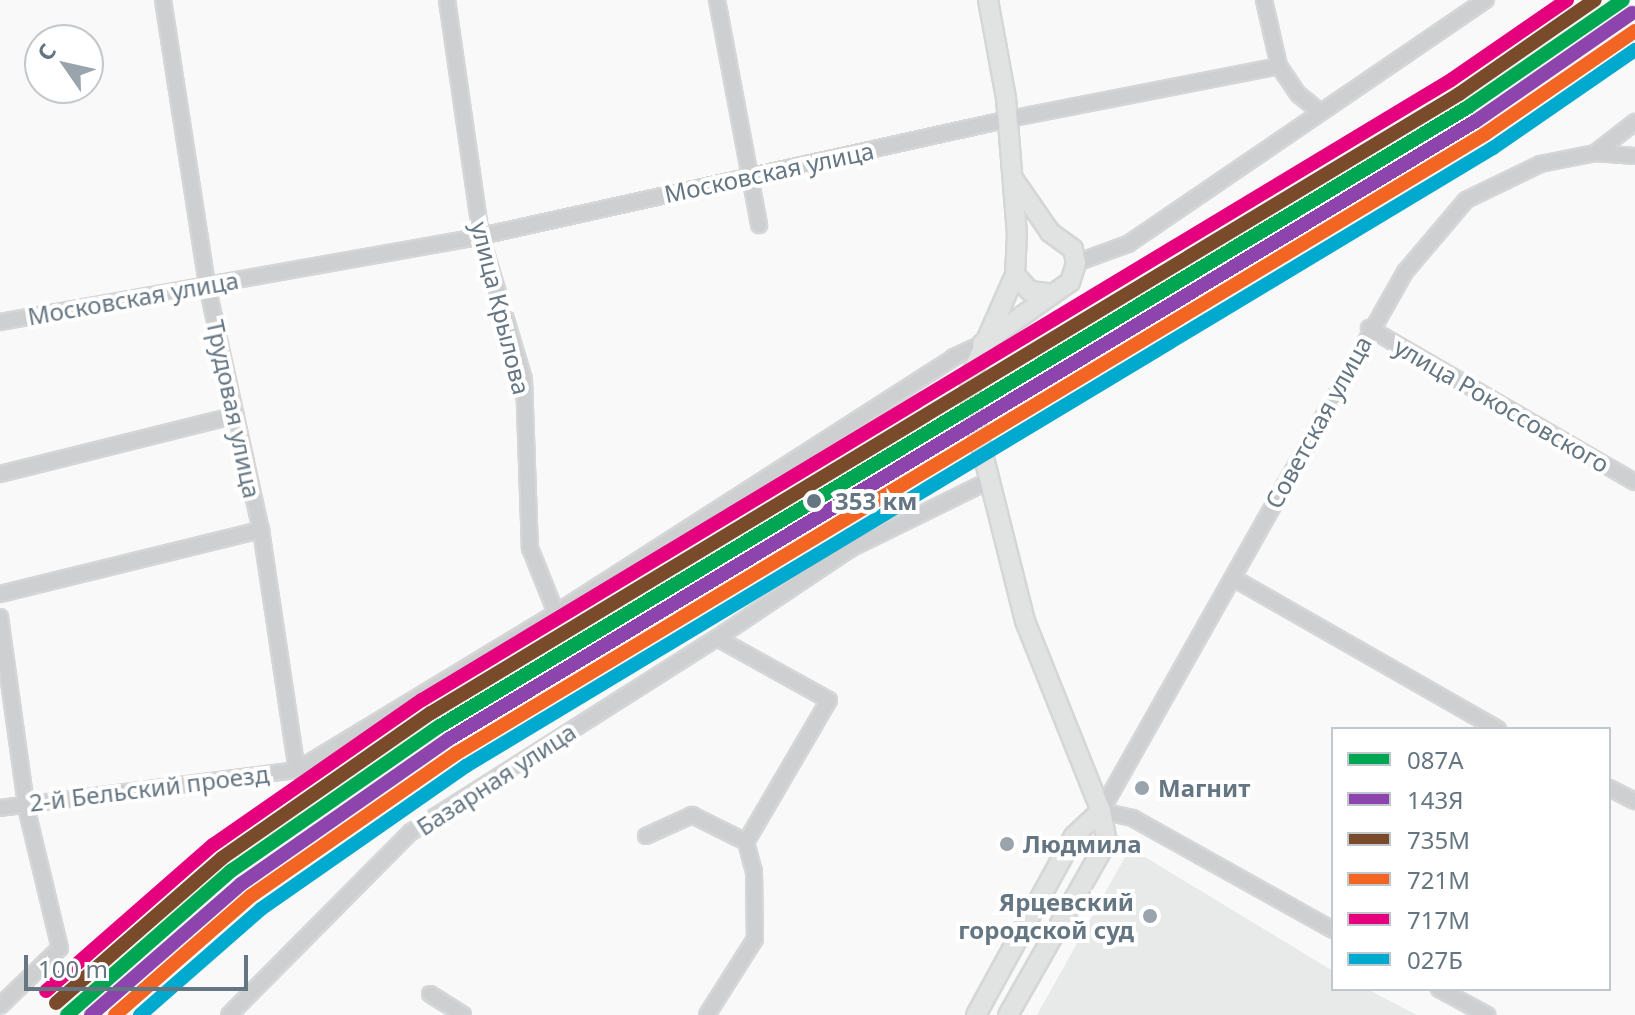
<!DOCTYPE html>
<meta charset="utf-8">
<style>
body{margin:0}
#map{position:relative;width:1635px;height:1015px;overflow:hidden;background:#f9f9f9;font-family:"Noto Sans",sans-serif}
div>[style]{position:absolute}
[style*='--x']{left:calc(var(--x)*1px);top:calc(var(--y)*1px);width:calc(var(--w)*1px);rotate:calc(var(--a)*1deg)}
.built>*{inset:0;background:#e8e9e9}
.roads{filter:drop-shadow(2px 0 #d5d6d7) drop-shadow(-2px 0 #d5d6d7) drop-shadow(0 2px #d5d6d7) drop-shadow(0 -2px #d5d6d7)}
.minor>*{height:14px;margin:-7px;padding:0 7px;transform-origin:7px;border-radius:7px;background:#cecfd0}
.major>*{height:18px;margin:-9px;padding:0 9px;transform-origin:9px;border-radius:9px;background:#e1e2e2}
.rail-1>*{height:14px;margin:-7px;padding:0 7px;transform-origin:7px;border-radius:7px;background:#00a651}
.rail-2>*{height:14px;margin:-7px;padding:0 7px;transform-origin:7px;border-radius:7px;background:#8e44ad}
.rail-3>*{height:14px;margin:-7px;padding:0 7px;transform-origin:7px;border-radius:7px;background:#7a4b2a}
.rail-4>*{height:14px;margin:-7px;padding:0 7px;transform-origin:7px;border-radius:7px;background:#f26522}
.rail-5>*{height:14px;margin:-7px;padding:0 7px;transform-origin:7px;border-radius:7px;background:#e5007d}
.rail-6>*{height:14px;margin:-7px;padding:0 7px;transform-origin:7px;border-radius:7px;background:#00a9ce}
.dots>*{width:22px;height:22px;translate:-50% -50%;box-sizing:border-box;border:4px solid #fff;border-radius:50%}
span{translate:-50% -50%;white-space:nowrap;text-align:center;line-height:1.15;-webkit-text-stroke:8px #fff;paint-order:stroke}
.street-label{font-size:24px;color:#657683}
.stop-label{font-size:24px;color:#657683;font-weight:700}
.left{translate:0 -50%;text-align:left}
.poi-label{font-size:24px;color:#657683;font-weight:700}
.right{translate:-100% -50%;text-align:right}
.legend{position:absolute;left:1331px;top:727px;width:280px;height:264px;box-sizing:border-box;background:#fff;border:2px solid #c1c8cd;margin:0;padding:10px 14px;list-style:none;font-size:24px;color:#657683}
.legend li{display:flex;align-items:center;gap:16px;height:40px}
.legend b{width:40px;border:2px solid #c1c8cd}
.north{position:absolute;left:24px;top:24px;width:80px;height:80px;box-sizing:border-box;background:#fff;border:2px solid #c1c8cd;border-radius:50%;rotate:304deg;font-size:22px;font-weight:700;line-height:32px;text-align:center;color:#657683}
.north::after{content:'';display:block;margin:auto;width:28px;height:36px;background:#99a4ac;clip-path:polygon(50% 0,100% 100%,50% 72%,0 100%)}
.scale{position:absolute;left:24px;top:955px;width:224px;height:36px;box-sizing:border-box;border:4px solid #657683;border-top:0;padding-left:10px;font-size:24px;line-height:28px;white-space:nowrap;color:#657683;-webkit-text-stroke:6px #fff;paint-order:stroke}
</style>
<div id="map">
<div class="built">
<i style="clip-path:polygon(1130px 848px,1333px 971px,1333px 989px,1367px 989px,1417px 1015px,1037px 1015px)"></i>
</div>
<div class="roads">
<div class="minor">
<i style="--x:163;--y:0;--w:288;--a:81.2"></i>
<i style="--x:207;--y:285;--w:251;--a:77.6"></i>
<i style="--x:261;--y:530;--w:243;--a:81.5"></i>
<i style="--x:447;--y:0;--w:238;--a:81.8"></i>
<i style="--x:481;--y:236;--w:149;--a:73.3"></i>
<i style="--x:524;--y:379;--w:169;--a:88"></i>
<i style="--x:530;--y:548;--w:70;--a:68.2"></i>
<i style="--x:717;--y:0;--w:229;--a:79.4"></i>
<i style="--x:1264;--y:0;--w:68;--a:77.2"></i>
<i style="--x:1595;--y:153;--w:51;--a:-37.8"></i>
<i style="--x:1076;--y:263;--w:55;--a:-20.1"></i>
<i style="--x:1128;--y:244;--w:433;--a:-34.3"></i>
<i style="--x:0;--y:322;--w:489;--a:-10.1"></i>
<i style="--x:481;--y:236;--w:541;--a:-12.49"></i>
<i style="--x:1009;--y:119;--w:275;--a:-11.1"></i>
<i style="--x:1279;--y:66;--w:34;--a:56"></i>
<i style="--x:1298;--y:94;--w:28;--a:39"></i>
<i style="--x:1369;--y:328;--w:307;--a:30.1"></i>
<i style="--x:0;--y:474;--w:243;--a:-14"></i>
<i style="--x:1233;--y:578;--w:305;--a:29.7"></i>
<i style="--x:0;--y:594;--w:269;--a:-13.8"></i>
<i style="--x:0;--y:617;--w:196;--a:82.1"></i>
<i style="--x:27;--y:811;--w:141;--a:76.5"></i>
<i style="--x:60;--y:948;--w:83;--a:136"></i>
<i style="--x:717;--y:638;--w:160;--a:-33.8"></i>
<i style="--x:850;--y:549;--w:154;--a:-26.2"></i>
<i style="--x:1609;--y:788;--w:29;--a:27"></i>
<i style="--x:0;--y:808;--w:299;--a:-7.3"></i>
<i style="--x:297;--y:770;--w:303;--a:-31.2"></i>
<i style="--x:556;--y:613;--w:473;--a:-32.7"></i>
<i style="--x:954;--y:357;--w:29;--a:-25"></i>
<i style="--x:646;--y:836;--w:51;--a:-24.5"></i>
<i style="--x:692;--y:815;--w:60;--a:26.6"></i>
<i style="--x:1333;--y:930;--w:229;--a:-150.8"></i>
<i style="--x:1133;--y:818;--w:33;--a:-168"></i>
<i style="--x:1101;--y:811;--w:619;--a:-60.58"></i>
<i style="--x:1405;--y:272;--w:94;--a:-49.7"></i>
<i style="--x:1466;--y:200;--w:82;--a:-25.9"></i>
<i style="--x:1540;--y:164;--w:56;--a:-11.3"></i>
<i style="--x:1595;--y:153;--w:40;--a:4.3"></i>
<i style="--x:1439;--y:989;--w:55;--a:28.4"></i>
<i style="--x:430;--y:994;--w:39;--a:32"></i>
<i style="--x:229;--y:1015;--w:258;--a:-45.2"></i>
<i style="--x:411;--y:832;--w:362;--a:-32.4"></i>
<i style="--x:717;--y:638;--w:128;--a:29"></i>
<i style="--x:829;--y:700;--w:164;--a:120.3"></i>
<i style="--x:746;--y:842;--w:30;--a:75"></i>
<i style="--x:754;--y:871;--w:68;--a:89.2"></i>
<i style="--x:755;--y:939;--w:90;--a:122.3"></i>
</div>
<div class="major">
<i style="--x:988;--y:0;--w:100;--a:79.6"></i>
<i style="--x:1006;--y:98;--w:136;--a:85.4"></i>
<i style="--x:1017;--y:234;--w:41;--a:92.8"></i>
<i style="--x:1015;--y:275;--w:111;--a:113.8"></i>
<i style="--x:970;--y:377;--w:33;--a:87"></i>
<i style="--x:972;--y:410;--w:218;--a:75.9"></i>
<i style="--x:1025;--y:621;--w:205;--a:68.2"></i>
<i style="--x:1101;--y:811;--w:31;--a:79"></i>
<i style="--x:1107;--y:841;--w:200;--a:119.6"></i>
<i style="--x:1015;--y:275;--w:22;--a:47"></i>
<i style="--x:1030;--y:291;--w:23;--a:7"></i>
<i style="--x:982;--y:344;--w:108;--a:-35.2"></i>
<i style="--x:1070;--y:282;--w:20;--a:-72"></i>
<i style="--x:1076;--y:263;--w:14;--a:-102"></i>
<i style="--x:1073;--y:249;--w:29;--a:-144"></i>
<i style="--x:1050;--y:232;--w:63;--a:-124.7"></i>
<i style="--x:976;--y:1015;--w:204;--a:-61.3"></i>
<i style="--x:1074;--y:836;--w:37;--a:-43"></i>
</div>
</div>
<div class="rail-1">
<i style="--x:67;--y:1015;--w:218;--a:-41.3"></i>
<i style="--x:231;--y:871;--w:254;--a:-34.8"></i>
<i style="--x:440;--y:726;--w:1200;--a:-31.05"></i>
<i style="--x:1468;--y:107;--w:188;--a:-34.6"></i>
</div>
<div class="rail-2">
<i style="--x:91;--y:1015;--w:199;--a:-41.1"></i>
<i style="--x:241;--y:884;--w:254;--a:-34.9"></i>
<i style="--x:449;--y:739;--w:1199;--a:-31.04"></i>
<i style="--x:1476;--y:121;--w:190;--a:-34.7"></i>
</div>
<div class="rail-3">
<i style="--x:56;--y:1003;--w:220;--a:-41.1"></i>
<i style="--x:222;--y:858;--w:254;--a:-34.8"></i>
<i style="--x:431;--y:713;--w:1200;--a:-31.05"></i>
<i style="--x:1459;--y:94;--w:165;--a:-34.7"></i>
</div>
<div class="rail-4">
<i style="--x:115;--y:1015;--w:181;--a:-41.2"></i>
<i style="--x:251;--y:896;--w:251;--a:-34.8"></i>
<i style="--x:457;--y:753;--w:1200;--a:-31.05"></i>
<i style="--x:1485;--y:134;--w:182;--a:-34.5"></i>
</div>
<div class="rail-5">
<i style="--x:46;--y:991;--w:222;--a:-41.2"></i>
<i style="--x:213;--y:845;--w:254;--a:-34.8"></i>
<i style="--x:422;--y:700;--w:1201;--a:-31.07"></i>
<i style="--x:1451;--y:80;--w:141;--a:-34.6"></i>
</div>
<div class="rail-6">
<i style="--x:140;--y:1015;--w:161;--a:-41.2"></i>
<i style="--x:261;--y:909;--w:250;--a:-34.9"></i>
<i style="--x:466;--y:766;--w:1199;--a:-31.04"></i>
<i style="--x:1493;--y:148;--w:173;--a:-34.6"></i>
</div>
<div class="dots">
<i style="left:814px;top:501px;background:#657683"></i>
<i style="left:1142px;top:788px;background:#99a4ac"></i>
<i style="left:1007px;top:844px;background:#99a4ac"></i>
<i style="left:1150px;top:916px;background:#99a4ac"></i>
</div>
<div class="street-label">
<span style="left:769px;top:172px;rotate:-12deg">Московская улица</span>
<span style="left:133px;top:298px;rotate:-10deg">Московская улица</span>
<span style="left:501px;top:308px;rotate:76deg">улица Крылова</span>
<span style="left:1502px;top:405px;rotate:30deg">улица Рокоссовского</span>
<span style="left:234px;top:409px;rotate:78deg">Трудовая улица</span>
<span style="left:1318px;top:422px;rotate:-61deg">Советская улица</span>
<span style="left:496px;top:779px;rotate:-33deg">Базарная улица</span>
<span style="left:149px;top:788px;rotate:-7deg">2-й Бельский проезд</span>
</div>
<div class="stop-label">
<span class="left" style="left:835px;top:501px">353 км</span>
</div>
<div class="poi-label">
<span class="left" style="left:1158px;top:788px">Магнит</span>
<span class="left" style="left:1023px;top:844px">Людмила</span>
<span class="right" style="left:1134px;top:916px">Ярцевский<br>городской суд</span>
</div>
<ul class="legend">
<li><b style="height:10px;background:#00a651"></b>087А</li>
<li><b style="height:10px;background:#8e44ad"></b>143Я</li>
<li><b style="height:10px;background:#7a4b2a"></b>735М</li>
<li><b style="height:10px;background:#f26522"></b>721М</li>
<li><b style="height:10px;background:#e5007d"></b>717М</li>
<li><b style="height:10px;background:#00a9ce"></b>027Б</li>
</ul>
<div class="north">С</div>
<div class="scale">100 m</div>
</div>
